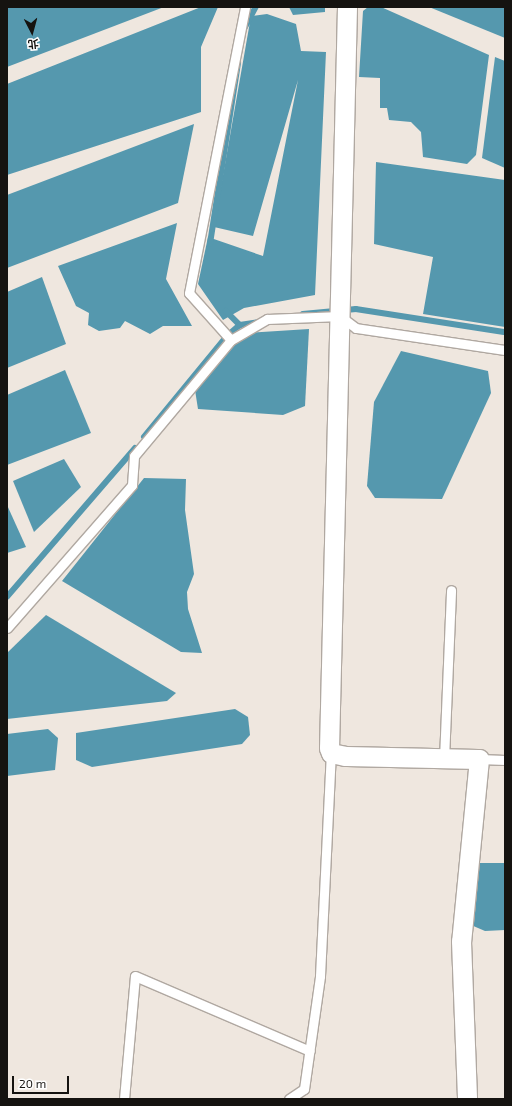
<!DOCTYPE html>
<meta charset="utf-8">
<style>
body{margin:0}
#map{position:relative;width:512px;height:1106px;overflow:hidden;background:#efe7df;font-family:"Exo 2","Noto Sans TC",sans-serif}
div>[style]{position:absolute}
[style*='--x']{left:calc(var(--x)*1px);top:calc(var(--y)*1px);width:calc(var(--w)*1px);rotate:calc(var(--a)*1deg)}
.water>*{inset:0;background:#5598ae}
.stream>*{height:5.5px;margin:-2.75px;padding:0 2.75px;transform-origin:2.75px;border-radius:2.75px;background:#5598ae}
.roads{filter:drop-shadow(1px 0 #b0a8a1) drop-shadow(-1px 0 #b0a8a1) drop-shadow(0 1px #b0a8a1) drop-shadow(0 -1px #b0a8a1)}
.service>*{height:9px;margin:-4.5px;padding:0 4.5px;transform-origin:4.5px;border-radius:4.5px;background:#fff}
.minor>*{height:19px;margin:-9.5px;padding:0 9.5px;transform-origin:9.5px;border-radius:9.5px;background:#fff}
span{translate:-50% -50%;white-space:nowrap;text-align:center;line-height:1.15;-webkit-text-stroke:3.5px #fff;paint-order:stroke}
.frame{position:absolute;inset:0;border:8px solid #151310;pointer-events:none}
.north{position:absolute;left:12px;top:12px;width:40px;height:40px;-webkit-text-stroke:3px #fff;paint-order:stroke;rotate:174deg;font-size:11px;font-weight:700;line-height:16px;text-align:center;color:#151310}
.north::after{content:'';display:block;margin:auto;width:14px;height:18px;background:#151310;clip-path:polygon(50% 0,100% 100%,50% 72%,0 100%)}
.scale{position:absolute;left:12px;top:1076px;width:57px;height:18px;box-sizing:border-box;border:2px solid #151310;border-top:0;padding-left:5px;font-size:12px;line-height:14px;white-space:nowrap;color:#151310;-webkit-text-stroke:3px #fff;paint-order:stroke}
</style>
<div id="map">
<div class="water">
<i style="clip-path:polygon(7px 7px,164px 7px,7px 67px)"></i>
<i style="clip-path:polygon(201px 7px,218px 7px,201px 47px,201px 112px,7px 175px,7px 84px)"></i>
<i style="clip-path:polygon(289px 7px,325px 7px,325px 12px,293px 15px)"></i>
<i style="clip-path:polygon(368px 7px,381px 7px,489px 55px,476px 155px,467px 164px,423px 157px,421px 132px,411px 122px,389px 120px,387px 108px,380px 108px,380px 78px,359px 77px,363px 11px)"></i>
<i style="clip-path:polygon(429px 7px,505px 7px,505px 38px)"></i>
<i style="clip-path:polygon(267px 14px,296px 24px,301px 51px,326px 52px,315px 295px,244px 308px,223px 320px,198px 284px,208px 237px,263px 256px,298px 80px,253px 236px,214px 227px,251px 16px)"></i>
<i style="clip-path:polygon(495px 57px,505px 61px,505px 168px,482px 158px)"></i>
<i style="clip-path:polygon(194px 124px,178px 203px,7px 268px,7px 195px)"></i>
<i style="clip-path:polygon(376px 162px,505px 180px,505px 327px,423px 314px,433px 257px,374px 244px)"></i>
<i style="clip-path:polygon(177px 223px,166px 279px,192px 326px,163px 326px,150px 334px,125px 321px,120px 328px,99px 331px,88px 325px,89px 313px,76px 306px,58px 266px)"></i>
<i style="clip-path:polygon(42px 277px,66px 344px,7px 368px,7px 292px)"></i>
<i style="clip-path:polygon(309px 329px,305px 406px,283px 415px,198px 409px,195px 390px,212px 366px,248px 333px)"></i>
<i style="clip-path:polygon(401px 351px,488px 371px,491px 393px,442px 499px,375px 498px,367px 486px,374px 402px)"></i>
<i style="clip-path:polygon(65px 370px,91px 433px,7px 465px,7px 395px)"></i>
<i style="clip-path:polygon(64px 459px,81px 487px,34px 532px,13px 481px)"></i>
<i style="clip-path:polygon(144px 478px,186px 479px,185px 510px,194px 574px,187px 592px,188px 609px,202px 653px,181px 652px,62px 581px)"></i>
<i style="clip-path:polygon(7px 505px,26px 547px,7px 553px)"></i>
<i style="clip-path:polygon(46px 615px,176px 693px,167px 701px,7px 719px,7px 653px)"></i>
<i style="clip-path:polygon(235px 709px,248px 717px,250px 735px,242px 744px,92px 767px,76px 760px,76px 733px)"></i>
<i style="clip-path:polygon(48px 729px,58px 738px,55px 770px,7px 776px,7px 734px)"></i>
<i style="clip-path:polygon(476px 863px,505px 863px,505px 930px,485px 931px,471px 925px)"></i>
</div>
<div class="stream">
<i style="--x:243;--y:31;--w:27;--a:-62"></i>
<i style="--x:210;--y:244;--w:183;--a:-81.2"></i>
<i style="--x:226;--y:311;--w:20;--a:45"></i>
<i style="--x:303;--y:314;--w:53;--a:-5.4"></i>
<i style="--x:356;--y:309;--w:151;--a:8.8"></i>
<i style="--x:144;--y:437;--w:129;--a:-50.6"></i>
<i style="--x:226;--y:337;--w:18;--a:-41"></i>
<i style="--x:240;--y:325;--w:18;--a:-9"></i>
<i style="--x:7;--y:597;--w:196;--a:-49.3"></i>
</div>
<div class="roads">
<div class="service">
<i style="--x:231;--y:340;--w:63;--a:-131.8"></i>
<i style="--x:189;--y:293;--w:291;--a:-78.9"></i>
<i style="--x:7;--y:628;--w:190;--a:-48.8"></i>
<i style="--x:132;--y:485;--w:29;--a:-86"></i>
<i style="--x:134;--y:456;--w:151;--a:-50.1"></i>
<i style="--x:231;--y:340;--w:42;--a:-30.3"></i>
<i style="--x:267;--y:319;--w:73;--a:-2.4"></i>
<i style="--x:340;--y:316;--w:20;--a:37"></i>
<i style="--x:356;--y:328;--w:151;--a:8.4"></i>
<i style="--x:444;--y:759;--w:169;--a:-87.6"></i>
<i style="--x:479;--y:759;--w:26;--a:2"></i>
<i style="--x:124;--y:1099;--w:123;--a:-84.9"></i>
<i style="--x:135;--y:976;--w:190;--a:23.2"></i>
<i style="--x:289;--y:1099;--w:18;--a:-34"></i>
<i style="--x:304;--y:1089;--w:114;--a:-81.9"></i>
<i style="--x:320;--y:976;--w:223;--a:-87.2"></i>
</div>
<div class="minor">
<i style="--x:347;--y:7;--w:741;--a:91.39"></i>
<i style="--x:329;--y:748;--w:5;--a:68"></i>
<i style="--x:331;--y:753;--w:14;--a:12"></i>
<i style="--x:345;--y:756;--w:134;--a:1.3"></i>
<i style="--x:479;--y:759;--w:183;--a:95.6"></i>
<i style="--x:461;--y:941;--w:158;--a:87.8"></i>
</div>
</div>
<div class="frame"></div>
<div class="north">北</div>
<div class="scale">20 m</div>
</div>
